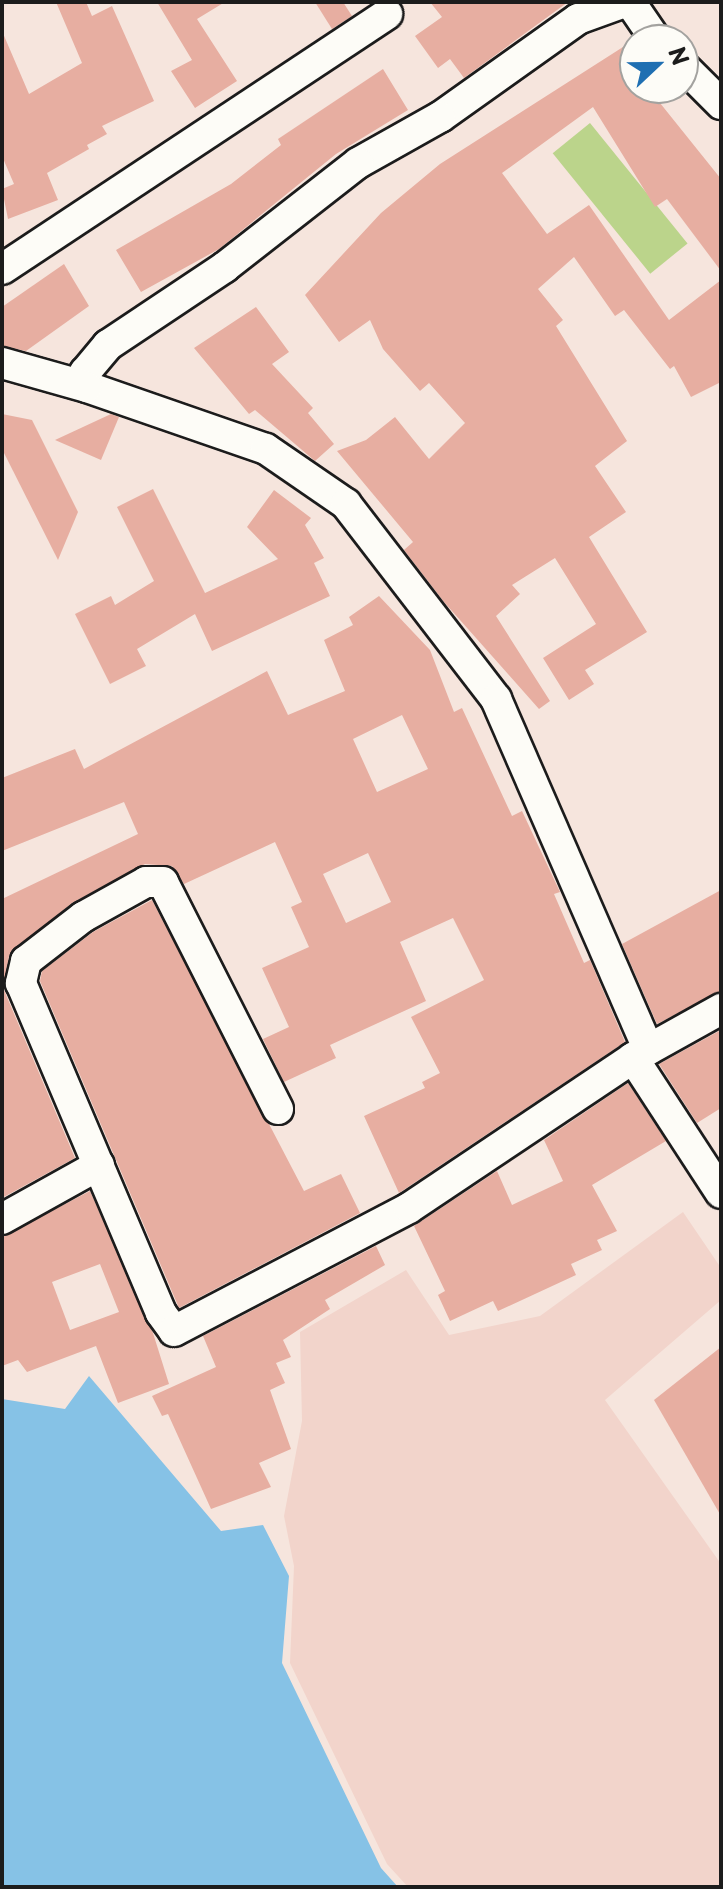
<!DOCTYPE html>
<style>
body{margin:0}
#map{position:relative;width:723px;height:1889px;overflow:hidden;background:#f6e5dd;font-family:"Playpen Sans",sans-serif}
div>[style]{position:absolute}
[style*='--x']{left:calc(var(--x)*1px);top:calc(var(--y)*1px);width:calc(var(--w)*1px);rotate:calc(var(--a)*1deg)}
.built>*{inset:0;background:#f2d4cb}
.green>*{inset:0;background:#bbd48b;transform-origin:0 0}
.water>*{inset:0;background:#86c2e6}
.building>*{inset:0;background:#e7aea1}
.roads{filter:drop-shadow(2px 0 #1c1c1c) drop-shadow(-2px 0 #1c1c1c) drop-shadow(0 2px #1c1c1c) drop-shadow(0 -2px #1c1c1c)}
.street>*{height:30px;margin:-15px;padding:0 15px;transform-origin:15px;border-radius:15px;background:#fdfcf7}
span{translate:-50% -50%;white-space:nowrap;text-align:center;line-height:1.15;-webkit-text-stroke:7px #fdfcf7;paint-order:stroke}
.frame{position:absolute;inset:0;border:4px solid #1c1c1c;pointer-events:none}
.north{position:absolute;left:619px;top:24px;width:80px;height:80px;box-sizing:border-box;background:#fdfcf7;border:2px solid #a3a29f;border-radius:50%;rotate:68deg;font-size:22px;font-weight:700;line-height:32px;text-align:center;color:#1c1c1c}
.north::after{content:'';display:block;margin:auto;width:28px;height:36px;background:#1f6fb2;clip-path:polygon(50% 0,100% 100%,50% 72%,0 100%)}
</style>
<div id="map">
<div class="built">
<i style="clip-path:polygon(683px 1212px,721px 1268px,721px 1300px,605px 1400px,721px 1564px,721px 1887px,408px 1887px,387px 1864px,290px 1663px,294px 1566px,284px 1516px,302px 1421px,300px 1332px,406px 1270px,449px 1335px,540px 1316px)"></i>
</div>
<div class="green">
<i style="left:590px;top:123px;width:155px;height:48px;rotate:51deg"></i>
</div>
<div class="water">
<i style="clip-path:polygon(89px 1376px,221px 1531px,263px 1525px,289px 1576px,282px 1663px,381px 1868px,398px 1887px,2px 1887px,2px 1399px,65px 1409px)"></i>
</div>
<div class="building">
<i style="clip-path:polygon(56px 2px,86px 2px,92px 16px,112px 6px,154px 101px,102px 126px,107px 134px,87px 145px,89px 149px,47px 173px,58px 200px,8px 219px,2px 189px,14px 184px,2px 156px,2px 31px,29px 94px,82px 63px)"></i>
<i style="clip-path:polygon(157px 2px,225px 2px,197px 19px,237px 81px,195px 108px,171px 71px,192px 60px)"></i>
<i style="clip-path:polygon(315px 2px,343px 2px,352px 16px,332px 29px)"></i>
<i style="clip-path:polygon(430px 2px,568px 2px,464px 78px,450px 59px,438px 68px,415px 36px,442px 17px)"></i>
<i style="clip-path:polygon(623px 47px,635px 69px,635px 88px,644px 88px,651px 101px,656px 98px,721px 179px,721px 271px,667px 199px,655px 207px,593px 107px,502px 173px,547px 234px,589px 205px,669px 320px,721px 280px,721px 382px,691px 397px,674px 366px,670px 369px,624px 310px,615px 316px,574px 257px,538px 289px,563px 320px,556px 326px,627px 441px,595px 466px,626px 512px,589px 537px,647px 632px,585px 670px,594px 684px,569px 700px,543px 658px,596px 624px,555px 558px,512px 585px,520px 594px,496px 616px,550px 701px,539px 709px,444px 602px,404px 550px,413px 542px,337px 451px,366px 440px,395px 417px,429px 459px,465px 423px,429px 383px,420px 391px,383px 349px,370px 320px,339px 342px,305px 295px,381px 213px,440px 164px)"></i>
<i style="clip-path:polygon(383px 69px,408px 110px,336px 154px,219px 249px,141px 292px,116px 250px,231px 184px,281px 145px,278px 139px)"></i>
<i style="clip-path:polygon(64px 264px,89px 306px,26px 351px,2px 346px,2px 307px)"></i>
<i style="clip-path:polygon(256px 307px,289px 352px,272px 364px,313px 408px,308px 413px,334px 444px,315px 461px,255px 410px,249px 414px,194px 348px)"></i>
<i style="clip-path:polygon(2px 414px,32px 420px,78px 512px,58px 560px,2px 449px)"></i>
<i style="clip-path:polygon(111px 414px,119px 417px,101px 460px,55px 440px)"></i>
<i style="clip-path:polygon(153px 489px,205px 593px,278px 559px,247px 527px,274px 490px,311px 518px,305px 525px,324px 558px,314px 563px,330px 596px,212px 651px,195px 614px,137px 649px,146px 666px,110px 684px,75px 614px,111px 596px,115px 605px,154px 581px,117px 507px)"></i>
<i style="clip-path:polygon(evenodd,379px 596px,430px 650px,454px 712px,462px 708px,512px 816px,522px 811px,560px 892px,554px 894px,584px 963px,590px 960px,625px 1042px,399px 1193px,364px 1116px,425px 1088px,422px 1082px,440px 1073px,411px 1017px,484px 980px,453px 918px,400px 942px,426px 1001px,330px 1045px,336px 1058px,284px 1082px,263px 1039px,289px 1027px,262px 968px,309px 947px,291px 907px,302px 902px,275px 842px,184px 884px,172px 866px,145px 864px,72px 903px,9px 956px,4px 990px,75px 1158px,2px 1198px,2px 899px,138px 834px,124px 802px,2px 851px,2px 778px,75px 749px,84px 769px,267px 671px,288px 715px,345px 691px,324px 640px,353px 625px,349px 617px,379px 596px,402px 715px,428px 769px,377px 792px,353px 739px,402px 715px,379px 596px,368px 853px,391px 902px,346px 923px,323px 874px,368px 853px)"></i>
<i style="clip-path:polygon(721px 890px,721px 991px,657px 1024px,622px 944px)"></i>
<i style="clip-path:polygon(152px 900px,304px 1191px,341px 1174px,360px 1213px,179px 1308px,40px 981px,42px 971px,93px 932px)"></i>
<i style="clip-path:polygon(721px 1030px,721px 1108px,697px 1123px,659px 1064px)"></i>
<i style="clip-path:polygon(628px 1083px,666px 1141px,592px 1185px,617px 1231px,597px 1240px,602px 1250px,571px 1264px,576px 1275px,498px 1311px,493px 1301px,450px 1321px,438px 1295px,445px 1291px,414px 1226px,497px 1171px,512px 1205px,563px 1181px,544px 1140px)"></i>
<i style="clip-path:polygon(evenodd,90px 1191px,153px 1333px,169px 1384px,118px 1403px,96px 1346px,27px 1372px,18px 1360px,2px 1366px,2px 1237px,90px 1191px,100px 1264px,119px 1312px,70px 1330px,52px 1282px,100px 1264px)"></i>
<i style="clip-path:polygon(376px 1246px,385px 1265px,325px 1300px,330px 1309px,283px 1340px,291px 1357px,276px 1363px,285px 1383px,270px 1390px,291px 1449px,259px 1463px,271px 1487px,211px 1509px,168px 1414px,162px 1416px,152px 1396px,216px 1367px,203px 1336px)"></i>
<i style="clip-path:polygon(721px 1347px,721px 1516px,654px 1400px)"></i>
</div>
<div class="roads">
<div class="street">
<i style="--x:625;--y:2;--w:50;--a:160.1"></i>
<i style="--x:578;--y:19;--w:169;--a:144.6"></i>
<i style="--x:440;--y:117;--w:94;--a:150.7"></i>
<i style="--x:358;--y:163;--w:169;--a:142"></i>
<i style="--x:225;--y:267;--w:141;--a:146.3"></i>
<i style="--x:108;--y:345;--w:35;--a:130"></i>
<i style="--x:85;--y:372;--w:15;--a:82"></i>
<i style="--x:87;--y:387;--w:189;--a:19.1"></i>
<i style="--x:266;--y:449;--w:97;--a:34.5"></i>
<i style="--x:346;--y:504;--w:246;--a:52.4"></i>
<i style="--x:496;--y:699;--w:382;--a:66.5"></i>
<i style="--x:630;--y:2;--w:46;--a:55.6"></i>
<i style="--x:683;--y:66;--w:54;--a:45"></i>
<i style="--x:2;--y:269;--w:462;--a:-33.5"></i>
<i style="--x:2;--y:363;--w:88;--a:15.8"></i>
<i style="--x:633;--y:1058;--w:161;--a:56.9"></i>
<i style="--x:278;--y:1109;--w:254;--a:-116.9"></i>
<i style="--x:163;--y:882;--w:17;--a:180"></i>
<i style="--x:146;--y:882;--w:72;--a:150.9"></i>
<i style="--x:83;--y:917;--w:72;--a:142.3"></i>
<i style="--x:26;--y:961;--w:23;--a:103"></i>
<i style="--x:21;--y:983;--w:358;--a:67"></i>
<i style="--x:161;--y:1313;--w:22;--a:54"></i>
<i style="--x:174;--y:1331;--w:265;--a:-27.6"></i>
<i style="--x:409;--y:1208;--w:270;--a:-33.8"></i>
<i style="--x:633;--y:1058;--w:101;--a:-29.1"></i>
<i style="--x:2;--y:1219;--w:111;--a:-29.1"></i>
</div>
</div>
<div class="frame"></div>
<div class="north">N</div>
</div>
